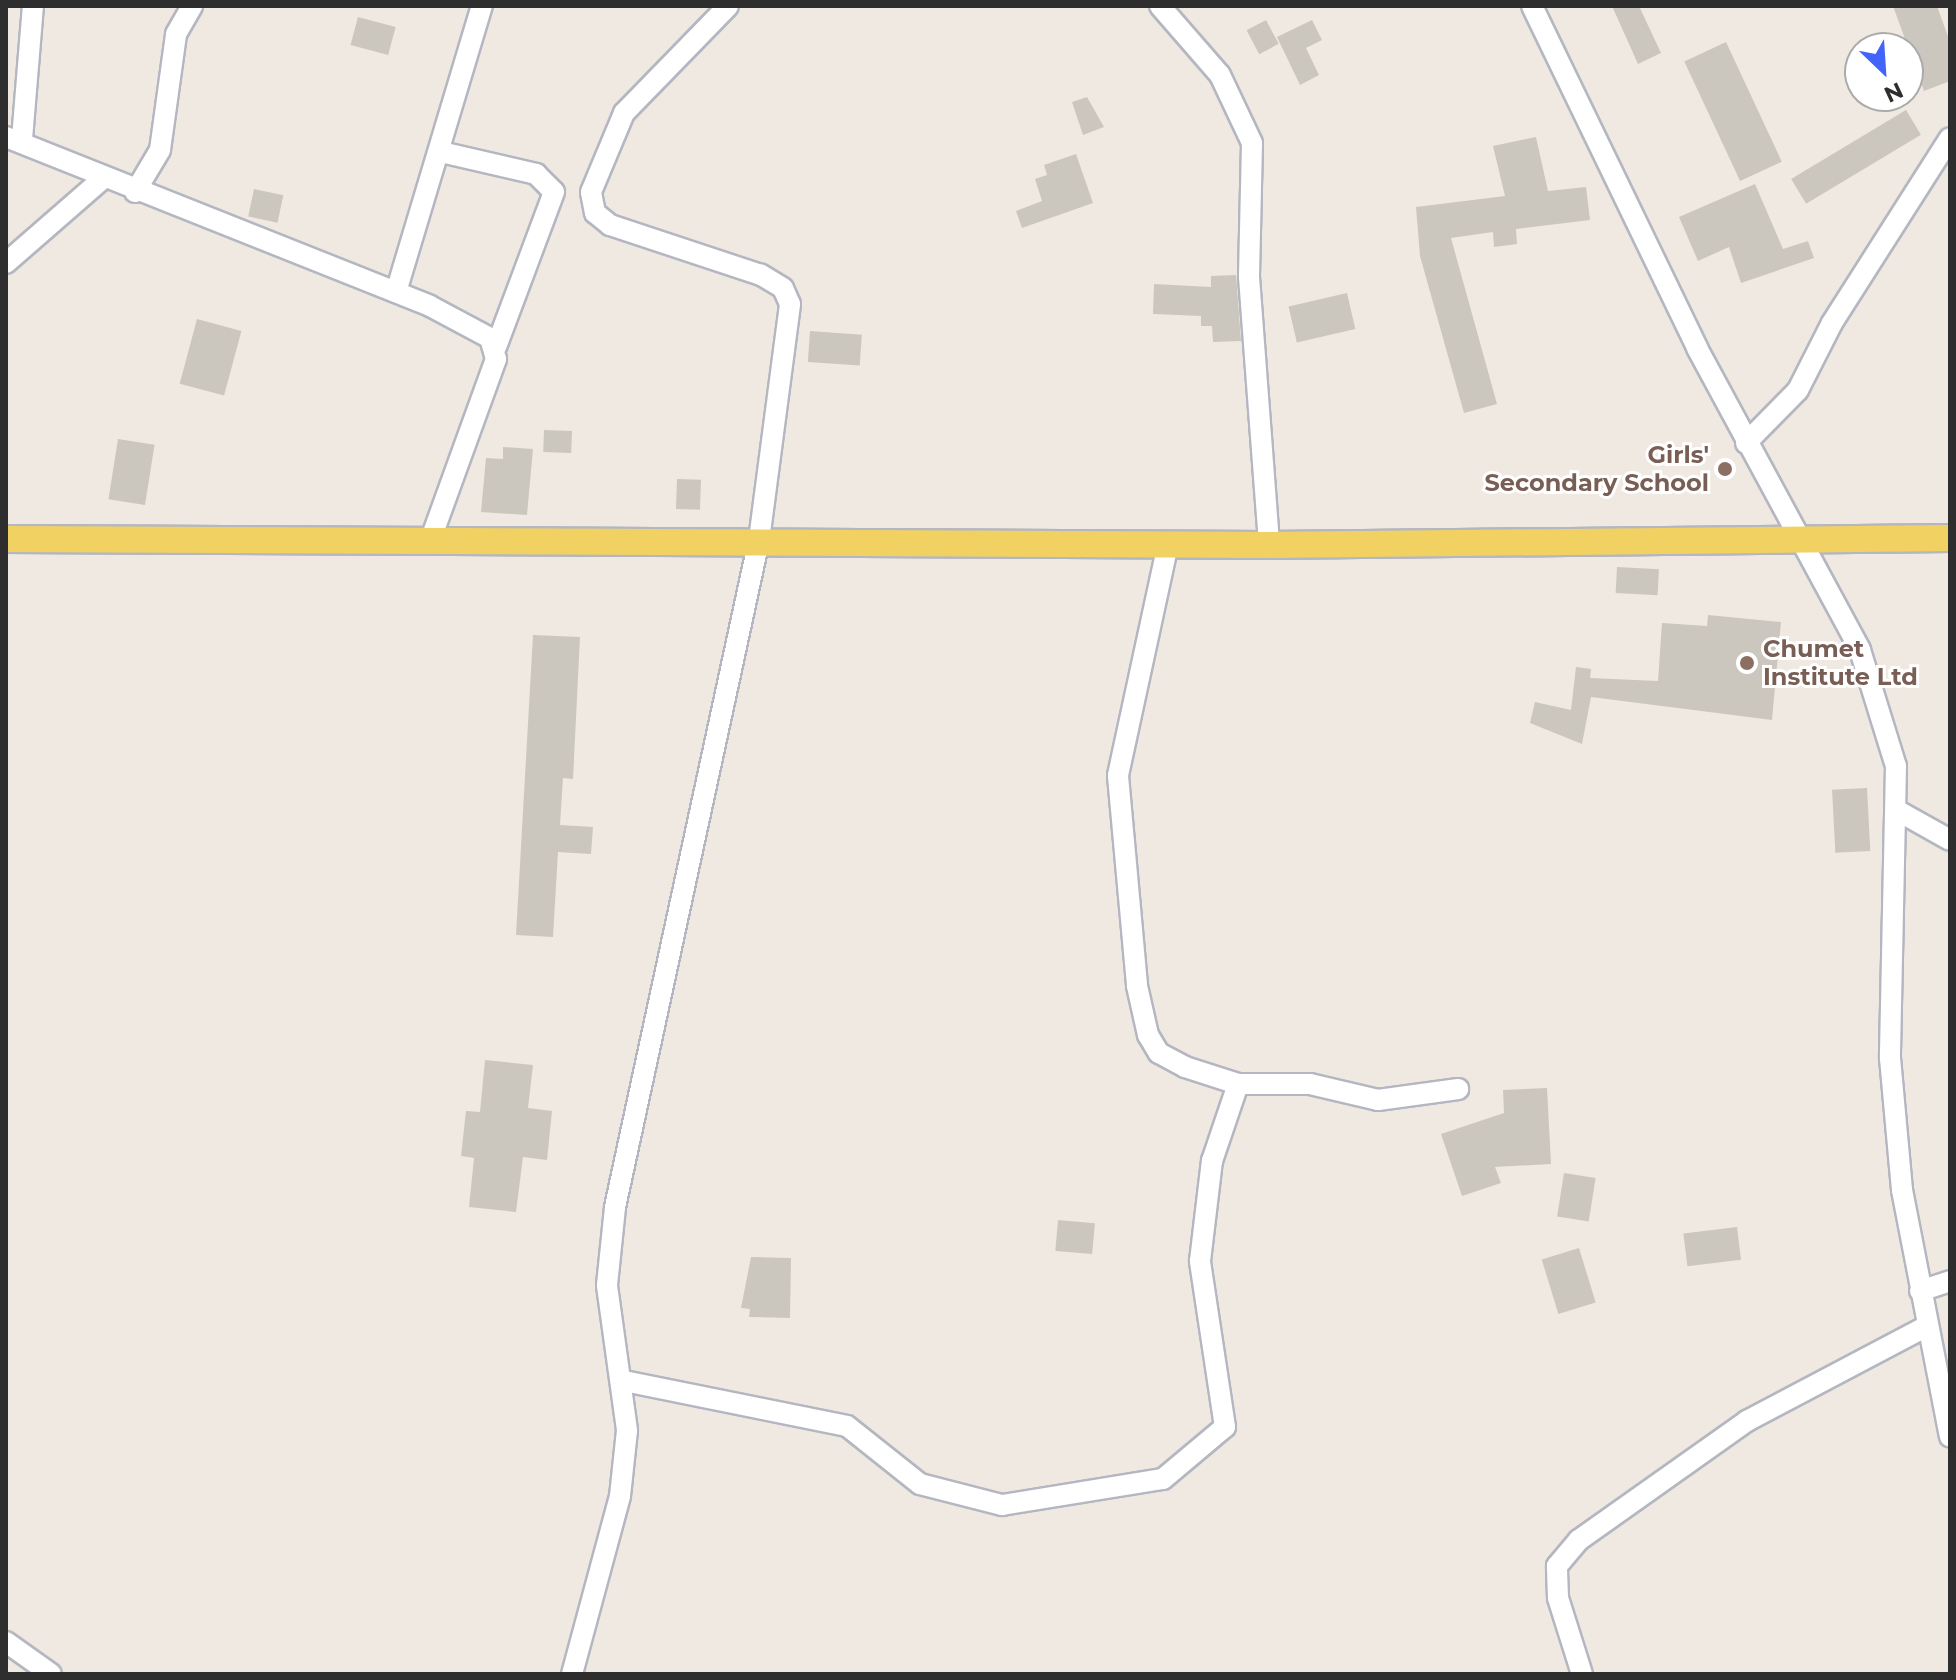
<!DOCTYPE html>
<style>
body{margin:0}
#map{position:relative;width:1956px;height:1680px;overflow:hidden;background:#efe9e1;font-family:Montserrat,sans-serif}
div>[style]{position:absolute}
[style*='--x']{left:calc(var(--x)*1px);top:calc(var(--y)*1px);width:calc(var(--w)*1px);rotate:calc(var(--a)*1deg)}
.building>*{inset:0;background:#cbc7bf;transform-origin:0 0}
.roads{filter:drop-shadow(2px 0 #b4b7c1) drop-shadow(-2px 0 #b4b7c1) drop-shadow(0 2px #b4b7c1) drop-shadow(0 -2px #b4b7c1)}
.minor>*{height:20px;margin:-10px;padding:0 10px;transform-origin:10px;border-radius:10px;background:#fff}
.major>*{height:26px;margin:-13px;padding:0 13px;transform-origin:13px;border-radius:13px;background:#f2d163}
.dots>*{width:22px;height:22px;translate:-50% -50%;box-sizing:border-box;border:4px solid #fff;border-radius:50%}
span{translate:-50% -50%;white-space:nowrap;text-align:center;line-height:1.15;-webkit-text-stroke:6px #fff;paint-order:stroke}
.education-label{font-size:24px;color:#785e54;font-weight:700}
.right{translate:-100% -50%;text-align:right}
.left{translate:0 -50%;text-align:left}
.frame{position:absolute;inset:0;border:8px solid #2e2e2e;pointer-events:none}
.north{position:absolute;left:1844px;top:32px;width:80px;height:80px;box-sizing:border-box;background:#fff;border:2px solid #ababab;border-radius:50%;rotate:155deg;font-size:22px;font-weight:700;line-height:32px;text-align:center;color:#2e2e2e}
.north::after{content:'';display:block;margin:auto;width:28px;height:36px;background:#4264fb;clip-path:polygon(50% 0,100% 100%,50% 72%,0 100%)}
</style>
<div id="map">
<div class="building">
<i style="clip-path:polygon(1612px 6px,1639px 6px,1661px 53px,1638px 64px)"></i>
<i style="clip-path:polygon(1893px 6px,1937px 6px,1950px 42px,1950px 81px,1924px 91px)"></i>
<i style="left:358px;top:17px;width:39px;height:29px;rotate:15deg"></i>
<i style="left:1266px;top:20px;width:27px;height:22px;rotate:62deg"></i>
<i style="clip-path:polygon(1312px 20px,1322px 40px,1306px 48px,1319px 75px,1300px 85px,1277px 37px)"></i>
<i style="left:1726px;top:42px;width:132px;height:46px;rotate:65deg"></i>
<i style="clip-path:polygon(1087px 97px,1104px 127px,1083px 135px,1072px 102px)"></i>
<i style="left:1906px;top:110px;width:29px;height:134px;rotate:59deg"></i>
<i style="clip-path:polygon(1536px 137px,1548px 191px,1586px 187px,1590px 220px,1516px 229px,1517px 244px,1494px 247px,1493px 232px,1451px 238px,1497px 404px,1464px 413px,1420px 256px,1416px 207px,1505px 196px,1493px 146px)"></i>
<i style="clip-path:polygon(1076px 154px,1093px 203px,1022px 228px,1016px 211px,1042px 201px,1035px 179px,1047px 175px,1044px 165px)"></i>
<i style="clip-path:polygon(1755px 184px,1783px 249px,1808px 241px,1814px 258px,1741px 283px,1729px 247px,1698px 261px,1679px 217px)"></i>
<i style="left:254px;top:189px;width:30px;height:28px;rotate:12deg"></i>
<i style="clip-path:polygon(1236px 275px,1241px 341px,1213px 342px,1212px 326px,1201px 326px,1201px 316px,1153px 314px,1154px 284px,1211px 287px,1211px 276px)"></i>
<i style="left:1347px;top:293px;width:37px;height:60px;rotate:77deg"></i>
<i style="left:197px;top:319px;width:46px;height:67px;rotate:15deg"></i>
<i style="left:810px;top:331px;width:52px;height:31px;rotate:4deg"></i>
<i style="left:544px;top:430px;width:28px;height:22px;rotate:2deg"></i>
<i style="left:118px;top:439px;width:37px;height:61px;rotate:9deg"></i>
<i style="clip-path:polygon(503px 447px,533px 449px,527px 515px,481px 512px,486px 458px,503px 459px)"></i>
<i style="left:677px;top:479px;width:24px;height:30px;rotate:2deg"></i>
<i style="left:1617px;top:567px;width:42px;height:26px;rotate:3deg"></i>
<i style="clip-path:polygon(1708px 615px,1781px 622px,1772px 720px,1591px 697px,1582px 744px,1530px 723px,1535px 702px,1571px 710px,1576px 667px,1591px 669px,1590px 678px,1658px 681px,1662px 623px,1707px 626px)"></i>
<i style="clip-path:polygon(533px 635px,580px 637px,573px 779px,563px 778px,560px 825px,593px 827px,591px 854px,558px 852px,553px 937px,516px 935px)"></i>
<i style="left:1867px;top:788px;width:63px;height:35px;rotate:87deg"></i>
<i style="clip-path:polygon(485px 1060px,533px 1065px,528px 1108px,552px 1111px,547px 1160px,523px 1157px,516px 1212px,469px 1207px,474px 1158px,461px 1156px,466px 1111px,480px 1112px)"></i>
<i style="clip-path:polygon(1547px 1088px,1551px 1164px,1495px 1167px,1501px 1183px,1462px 1196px,1441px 1134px,1504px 1113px,1503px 1090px)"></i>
<i style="left:1564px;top:1173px;width:32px;height:44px;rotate:9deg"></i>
<i style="left:1058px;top:1220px;width:37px;height:31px;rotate:5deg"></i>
<i style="left:1737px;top:1227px;width:33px;height:54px;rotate:83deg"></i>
<i style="left:1579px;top:1248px;width:57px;height:39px;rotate:73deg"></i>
<i style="clip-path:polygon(751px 1257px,791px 1258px,790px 1318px,749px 1317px,750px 1309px,741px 1308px)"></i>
</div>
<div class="roads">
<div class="minor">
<i style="--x:1160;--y:6;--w:91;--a:49"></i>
<i style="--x:1220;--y:75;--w:75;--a:64.8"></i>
<i style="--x:1252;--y:143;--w:134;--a:91.3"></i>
<i style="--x:1249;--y:277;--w:269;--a:85.7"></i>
<i style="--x:1532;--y:6;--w:380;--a:64.2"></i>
<i style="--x:1697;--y:348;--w:343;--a:61.6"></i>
<i style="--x:1860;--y:650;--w:121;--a:72.8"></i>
<i style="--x:1896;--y:766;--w:292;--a:91.2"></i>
<i style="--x:1890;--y:1058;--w:133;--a:84.8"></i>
<i style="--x:1902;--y:1190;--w:251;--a:79"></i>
<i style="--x:6;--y:137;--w:456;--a:21.7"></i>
<i style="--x:430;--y:306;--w:68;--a:28.1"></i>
<i style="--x:490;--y:338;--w:22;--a:74"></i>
<i style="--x:496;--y:359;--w:191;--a:109.9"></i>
<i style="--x:22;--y:139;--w:133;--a:-85.3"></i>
<i style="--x:441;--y:152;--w:98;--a:13"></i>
<i style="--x:536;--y:174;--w:25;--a:45"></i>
<i style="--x:554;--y:192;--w:165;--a:110.5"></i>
<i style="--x:135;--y:192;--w:49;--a:-59.2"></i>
<i style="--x:160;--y:150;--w:117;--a:-82.1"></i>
<i style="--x:176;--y:34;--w:32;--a:-60"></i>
<i style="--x:6;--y:263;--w:126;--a:-41.1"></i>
<i style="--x:396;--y:292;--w:299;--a:-73.3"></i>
<i style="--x:1746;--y:443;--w:74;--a:-45.5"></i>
<i style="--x:1798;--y:390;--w:75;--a:-63.1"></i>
<i style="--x:1832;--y:323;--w:219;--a:-57.5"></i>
<i style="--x:1168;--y:544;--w:237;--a:102.2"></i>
<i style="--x:1118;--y:776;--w:211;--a:84.8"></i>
<i style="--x:1137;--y:986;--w:50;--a:77.3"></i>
<i style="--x:1148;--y:1035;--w:21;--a:59"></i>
<i style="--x:1159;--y:1053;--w:30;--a:28"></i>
<i style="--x:1185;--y:1067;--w:56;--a:17.8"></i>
<i style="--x:1238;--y:1084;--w:72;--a:0"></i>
<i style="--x:1310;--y:1084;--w:70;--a:13.2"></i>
<i style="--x:1378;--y:1100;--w:81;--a:-7.8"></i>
<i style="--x:1900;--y:812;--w:57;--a:29.2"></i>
<i style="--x:1920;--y:1291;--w:32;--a:-18"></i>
<i style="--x:624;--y:1381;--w:227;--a:11.4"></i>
<i style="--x:847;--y:1426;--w:93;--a:38.5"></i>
<i style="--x:920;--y:1484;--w:85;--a:14.4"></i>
<i style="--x:1002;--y:1505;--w:163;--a:-9.2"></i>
<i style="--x:1163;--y:1479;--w:81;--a:-40"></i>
<i style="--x:1225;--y:1427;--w:168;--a:-98.6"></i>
<i style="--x:1200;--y:1261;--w:101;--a:-83.2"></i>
<i style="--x:1212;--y:1161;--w:81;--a:-71.3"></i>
<i style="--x:6;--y:1642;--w:55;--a:35.4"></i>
<i style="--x:572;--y:1674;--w:184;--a:-74.9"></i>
<i style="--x:620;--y:1496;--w:66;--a:-83.9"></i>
<i style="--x:627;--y:1430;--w:146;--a:-97.9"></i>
<i style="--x:607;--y:1285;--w:78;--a:-84.1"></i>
<i style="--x:615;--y:1207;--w:682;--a:-77.82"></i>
<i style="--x:759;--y:540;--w:238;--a:-82.5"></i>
<i style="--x:790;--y:304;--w:17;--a:-114"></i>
<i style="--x:783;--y:288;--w:26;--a:-149"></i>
<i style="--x:761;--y:275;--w:159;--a:-161.7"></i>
<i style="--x:610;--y:225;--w:19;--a:-141"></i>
<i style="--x:595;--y:213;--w:21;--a:-101"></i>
<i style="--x:591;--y:192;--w:86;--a:-67.3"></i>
<i style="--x:624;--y:113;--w:149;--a:-45.8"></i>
<i style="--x:1582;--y:1674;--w:80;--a:-107.5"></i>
<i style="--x:1558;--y:1598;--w:32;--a:-92"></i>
<i style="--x:1557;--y:1566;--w:34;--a:-50"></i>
<i style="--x:1579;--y:1540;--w:206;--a:-35.3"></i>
<i style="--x:1747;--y:1421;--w:204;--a:-27.8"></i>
</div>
<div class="major">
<i style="--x:6;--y:539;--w:1263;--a:0.27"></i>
<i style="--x:1269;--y:545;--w:681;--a:-0.59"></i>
</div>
</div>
<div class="dots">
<i style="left:1725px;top:469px;background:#8d6e63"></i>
<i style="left:1747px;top:663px;background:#8d6e63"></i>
</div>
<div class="education-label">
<span class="right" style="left:1709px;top:469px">Girls'<br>Secondary School</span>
<span class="left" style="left:1763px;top:663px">Chumet<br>Institute Ltd</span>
</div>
<div class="frame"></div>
<div class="north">N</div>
</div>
